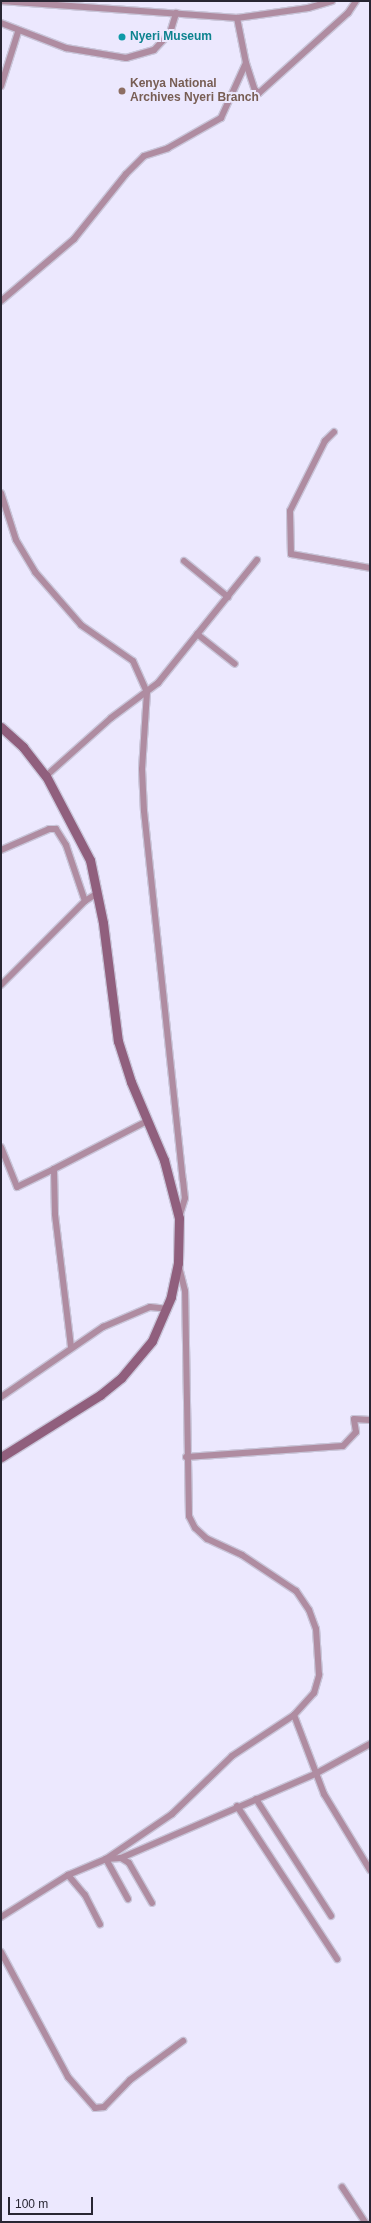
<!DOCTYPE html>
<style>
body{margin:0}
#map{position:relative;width:371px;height:2223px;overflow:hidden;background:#ece8fe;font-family:Helvetica,sans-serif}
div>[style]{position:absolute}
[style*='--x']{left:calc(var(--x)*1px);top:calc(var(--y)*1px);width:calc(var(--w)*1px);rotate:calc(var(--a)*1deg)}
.roads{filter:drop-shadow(1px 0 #c9c5d9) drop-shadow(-1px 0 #c9c5d9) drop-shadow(0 1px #c9c5d9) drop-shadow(0 -1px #c9c5d9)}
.street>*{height:6px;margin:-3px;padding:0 3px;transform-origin:3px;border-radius:3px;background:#af8ca1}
.secondary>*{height:9px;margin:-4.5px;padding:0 4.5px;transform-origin:4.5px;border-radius:4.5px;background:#905f7d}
.dots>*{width:11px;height:11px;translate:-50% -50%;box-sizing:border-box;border:2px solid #ece8fe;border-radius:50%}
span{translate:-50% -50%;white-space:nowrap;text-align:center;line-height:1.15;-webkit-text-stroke:4px #ece8fe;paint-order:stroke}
.culture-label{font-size:12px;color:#0d838f;font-weight:700}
.left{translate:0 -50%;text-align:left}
.education-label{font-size:12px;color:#785e54;font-weight:700}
.frame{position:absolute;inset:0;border:2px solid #282633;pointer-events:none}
.scale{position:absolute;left:8px;top:2197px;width:85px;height:18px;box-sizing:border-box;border:2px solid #282633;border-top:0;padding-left:5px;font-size:12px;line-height:14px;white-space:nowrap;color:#282633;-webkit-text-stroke:3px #ece8fe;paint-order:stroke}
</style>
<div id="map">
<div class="roads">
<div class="street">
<i style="--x:1;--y:1;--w:237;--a:4.1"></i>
<i style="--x:237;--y:18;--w:72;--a:-8"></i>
<i style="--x:308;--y:8;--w:25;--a:-16"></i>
<i style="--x:1;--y:23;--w:70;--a:21"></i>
<i style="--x:66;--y:48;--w:61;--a:9.5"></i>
<i style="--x:126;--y:58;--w:29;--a:-16"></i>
<i style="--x:154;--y:50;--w:23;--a:-47"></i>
<i style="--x:170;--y:33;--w:21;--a:-73"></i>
<i style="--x:246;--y:63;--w:28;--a:72"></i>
<i style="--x:255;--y:90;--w:5;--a:37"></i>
<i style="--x:259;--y:93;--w:120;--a:-42"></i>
<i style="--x:348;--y:13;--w:14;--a:-56"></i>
<i style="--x:1;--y:86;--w:57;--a:-72.5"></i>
<i style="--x:1;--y:301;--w:96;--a:-40.3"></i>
<i style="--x:74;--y:239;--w:83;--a:-51.3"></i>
<i style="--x:126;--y:174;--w:25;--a:-45"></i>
<i style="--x:144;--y:156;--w:25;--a:-18"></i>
<i style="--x:168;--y:148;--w:61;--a:-29.5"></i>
<i style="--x:221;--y:118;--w:60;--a:-65.6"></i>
<i style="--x:246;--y:63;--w:46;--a:-101.3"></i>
<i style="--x:334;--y:432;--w:13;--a:135"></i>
<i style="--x:325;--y:441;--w:78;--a:116.6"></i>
<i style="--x:290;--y:511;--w:43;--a:88.7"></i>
<i style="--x:291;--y:554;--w:80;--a:10"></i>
<i style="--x:1;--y:493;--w:49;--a:72.3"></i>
<i style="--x:16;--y:540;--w:37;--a:59"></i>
<i style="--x:35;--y:572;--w:70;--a:49"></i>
<i style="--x:81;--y:625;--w:63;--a:34.7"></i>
<i style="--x:133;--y:661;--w:34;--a:66"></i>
<i style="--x:147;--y:692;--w:77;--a:93.7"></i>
<i style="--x:142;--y:769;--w:42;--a:87.3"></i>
<i style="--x:144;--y:811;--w:371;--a:84"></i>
<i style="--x:183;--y:1180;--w:18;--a:84"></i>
<i style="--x:185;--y:1198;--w:21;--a:107"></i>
<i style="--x:184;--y:561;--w:57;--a:39.3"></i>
<i style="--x:197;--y:634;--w:48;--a:38.3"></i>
<i style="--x:46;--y:776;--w:87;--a:-41.7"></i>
<i style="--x:111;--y:718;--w:59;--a:-36.7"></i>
<i style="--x:158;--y:683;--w:158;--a:-51.2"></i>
<i style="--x:1;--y:850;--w:52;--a:-23.6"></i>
<i style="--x:49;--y:829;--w:7;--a:0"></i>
<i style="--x:56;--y:829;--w:19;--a:58"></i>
<i style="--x:66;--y:845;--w:59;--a:71.3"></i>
<i style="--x:1;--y:985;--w:119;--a:-45"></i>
<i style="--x:85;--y:901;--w:15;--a:-32"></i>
<i style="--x:1;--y:1147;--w:43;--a:68.2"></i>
<i style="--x:17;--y:1187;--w:41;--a:-25.9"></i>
<i style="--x:71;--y:1347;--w:134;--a:-96.9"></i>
<i style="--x:55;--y:1214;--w:45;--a:-91.3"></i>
<i style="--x:54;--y:1169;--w:105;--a:-27.3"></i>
<i style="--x:1;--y:1397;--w:124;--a:-34.5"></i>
<i style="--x:103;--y:1327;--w:51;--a:-23.1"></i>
<i style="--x:150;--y:1307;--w:18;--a:6"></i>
<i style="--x:186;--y:1457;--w:157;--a:-4"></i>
<i style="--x:343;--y:1446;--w:19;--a:-47"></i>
<i style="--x:356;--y:1432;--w:13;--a:-99"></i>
<i style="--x:354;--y:1419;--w:16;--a:4"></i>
<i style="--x:294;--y:1715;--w:85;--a:69.2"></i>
<i style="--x:324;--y:1794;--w:89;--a:58.8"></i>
<i style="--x:256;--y:1799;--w:139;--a:57.3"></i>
<i style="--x:237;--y:1806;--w:183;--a:56.8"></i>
<i style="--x:121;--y:1858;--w:9;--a:32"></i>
<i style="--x:129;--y:1863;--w:46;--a:60.1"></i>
<i style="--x:68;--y:1875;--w:26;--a:50"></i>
<i style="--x:85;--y:1895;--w:33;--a:63"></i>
<i style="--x:128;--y:1899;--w:46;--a:-118.8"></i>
<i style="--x:106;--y:1859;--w:80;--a:-34.3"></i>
<i style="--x:172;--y:1814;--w:83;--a:-44"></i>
<i style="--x:232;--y:1756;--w:74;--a:-33.5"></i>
<i style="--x:294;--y:1715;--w:30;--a:-48"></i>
<i style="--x:314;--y:1693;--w:19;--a:-74"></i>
<i style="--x:319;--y:1675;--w:46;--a:-93.7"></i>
<i style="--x:316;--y:1629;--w:20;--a:-110"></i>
<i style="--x:309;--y:1610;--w:23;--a:-124"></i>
<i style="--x:296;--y:1591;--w:65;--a:-146.3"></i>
<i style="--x:242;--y:1555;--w:38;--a:-155"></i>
<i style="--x:207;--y:1539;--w:16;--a:-137"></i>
<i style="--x:195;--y:1528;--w:13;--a:-117"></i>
<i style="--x:189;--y:1516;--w:225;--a:-91"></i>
<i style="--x:185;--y:1291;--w:29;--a:-104"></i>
<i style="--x:1;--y:1917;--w:79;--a:-32.1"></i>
<i style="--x:68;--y:1875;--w:41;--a:-22.8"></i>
<i style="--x:106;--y:1859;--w:15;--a:-4"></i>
<i style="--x:121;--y:1858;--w:214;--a:-23.4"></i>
<i style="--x:317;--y:1773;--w:60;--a:-28.7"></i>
<i style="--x:1;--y:1952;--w:142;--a:61.8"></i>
<i style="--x:68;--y:2077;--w:41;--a:48.9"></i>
<i style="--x:95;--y:2108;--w:9;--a:-6"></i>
<i style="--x:104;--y:2107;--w:37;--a:-46"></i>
<i style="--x:130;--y:2080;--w:66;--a:-36.3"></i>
<i style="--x:342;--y:2187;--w:42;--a:56.7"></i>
</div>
<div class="secondary">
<i style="--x:1;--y:727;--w:30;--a:42"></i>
<i style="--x:23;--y:747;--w:37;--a:52"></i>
<i style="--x:46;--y:776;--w:95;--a:62.4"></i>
<i style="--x:90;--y:860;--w:64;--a:78.3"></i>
<i style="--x:103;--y:923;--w:119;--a:82.8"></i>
<i style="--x:118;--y:1041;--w:43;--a:72.4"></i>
<i style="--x:131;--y:1082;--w:85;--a:67.1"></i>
<i style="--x:164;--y:1160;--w:60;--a:75.5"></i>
<i style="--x:179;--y:1218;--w:45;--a:91.3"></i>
<i style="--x:178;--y:1263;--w:35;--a:102"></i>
<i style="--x:171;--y:1297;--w:48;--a:113.4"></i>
<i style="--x:152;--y:1341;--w:48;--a:130"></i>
<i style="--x:121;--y:1378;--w:27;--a:141"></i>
<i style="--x:100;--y:1395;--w:117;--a:147.9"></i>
</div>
</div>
<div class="dots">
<i style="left:122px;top:37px;background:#0f9aa8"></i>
<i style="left:122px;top:91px;background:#8d6e63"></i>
</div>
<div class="culture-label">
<span class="left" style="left:130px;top:37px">Nyeri Museum</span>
</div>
<div class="education-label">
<span class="left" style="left:130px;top:91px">Kenya National<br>Archives Nyeri Branch</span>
</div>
<div class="frame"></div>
<div class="scale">100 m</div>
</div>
